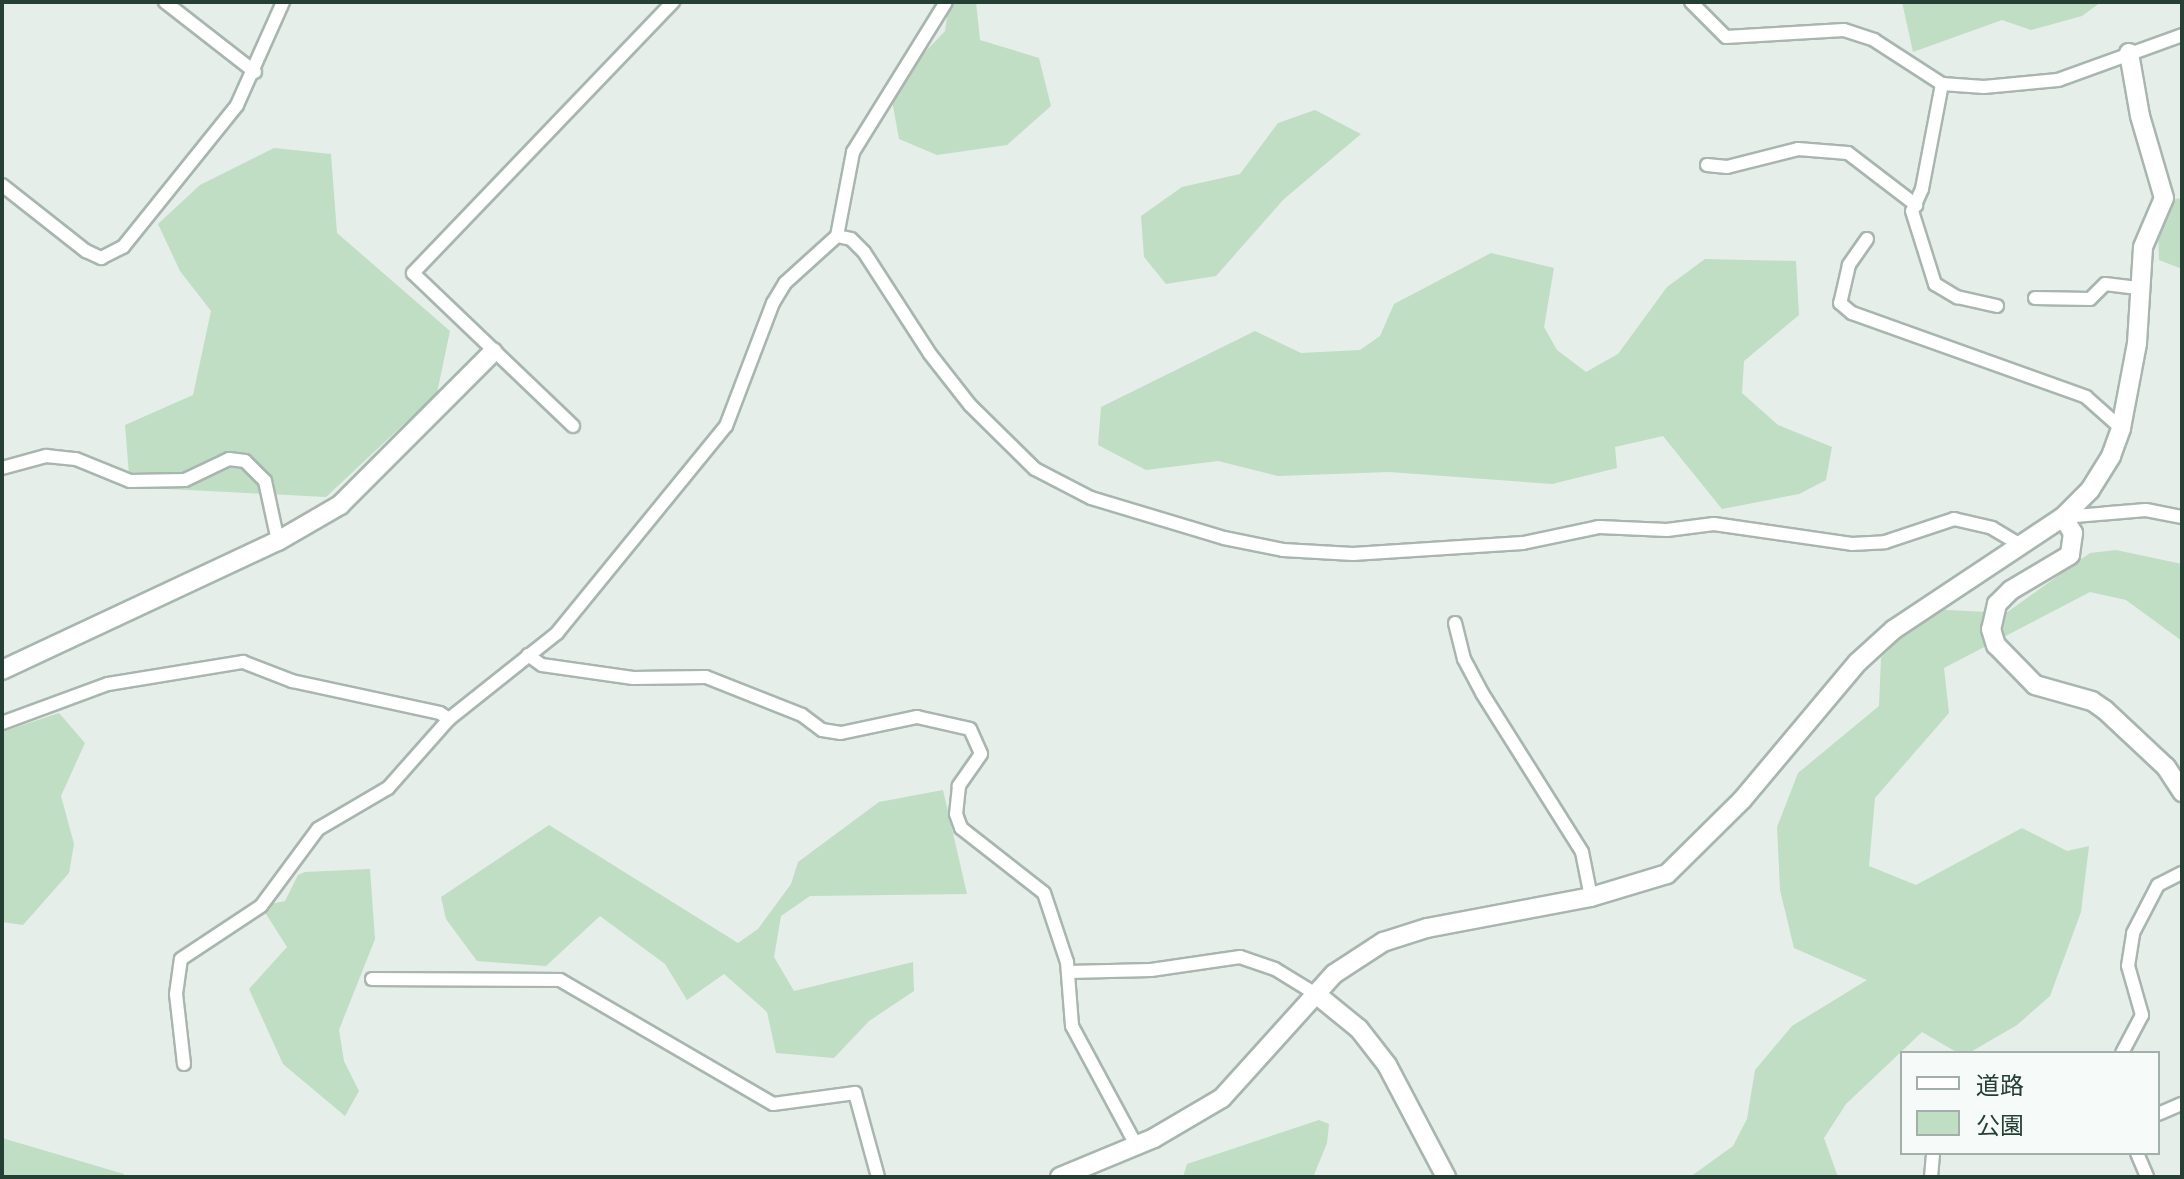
<!DOCTYPE html>
<meta charset="utf-8">
<style>
body{margin:0}
#map{position:relative;width:2184px;height:1179px;overflow:hidden;background:#e5eee9;font-family:Arial,"Noto Sans JP",sans-serif}
div>[style]{position:absolute}
[style*='--x']{left:calc(var(--x)*1px);top:calc(var(--y)*1px);width:calc(var(--w)*1px);rotate:calc(var(--a)*1deg)}
.green>*{inset:0;background:#bfdec4}
.roads{filter:drop-shadow(2px 0 #a8b6af) drop-shadow(-2px 0 #a8b6af) drop-shadow(0 2px #a8b6af) drop-shadow(0 -2px #a8b6af)}
.street>*{height:12px;margin:-6px;padding:0 6px;transform-origin:6px;border-radius:6px;background:#fff}
.secondary>*{height:18px;margin:-9px;padding:0 9px;transform-origin:9px;border-radius:9px;background:#fff}
span{translate:-50% -50%;white-space:nowrap;text-align:center;line-height:1.15;-webkit-text-stroke:8px #f6faf8;paint-order:stroke}
.frame{position:absolute;inset:0;border:4px solid #253f35;pointer-events:none}
.legend{position:absolute;left:1900px;top:1051px;width:260px;height:104px;box-sizing:border-box;background:#f6faf8;border:2px solid #a2afaa;margin:0;padding:10px 14px;list-style:none;font-size:24px;color:#253f35}
.legend li{display:flex;align-items:center;gap:16px;height:40px}
.legend b{width:40px;border:2px solid #a2afaa}
</style>
<div id="map">
<div class="green">
<i style="clip-path:polygon(949px 2px,976px 2px,980px 40px,1039px 58px,1051px 106px,1007px 145px,937px 155px,899px 139px,890px 89px,945px 31px)"></i>
<i style="clip-path:polygon(1902px 2px,2101px 2px,2082px 16px,2031px 30px,2002px 20px,1913px 52px)"></i>
<i style="clip-path:polygon(1315px 110px,1361px 134px,1284px 199px,1216px 276px,1166px 284px,1144px 257px,1141px 216px,1182px 187px,1240px 174px,1278px 123px)"></i>
<i style="clip-path:polygon(274px 148px,331px 154px,337px 233px,450px 331px,437px 393px,326px 497px,130px 487px,125px 425px,193px 395px,211px 311px,180px 271px,158px 224px,200px 185px)"></i>
<i style="clip-path:polygon(2182px 198px,2182px 269px,2159px 260px,2158px 234px,2175px 199px)"></i>
<i style="clip-path:polygon(1491px 253px,1554px 268px,1544px 327px,1557px 350px,1586px 372px,1618px 354px,1667px 287px,1705px 259px,1796px 261px,1799px 315px,1744px 361px,1742px 393px,1778px 425px,1832px 447px,1826px 480px,1799px 494px,1722px 509px,1663px 436px,1615px 447px,1617px 468px,1552px 484px,1389px 472px,1278px 476px,1218px 461px,1146px 470px,1098px 445px,1101px 407px,1255px 331px,1301px 353px,1360px 350px,1380px 336px,1394px 304px)"></i>
<i style="clip-path:polygon(2116px 550px,2182px 564px,2182px 641px,2126px 600px,2090px 592px,1944px 668px,1949px 713px,1875px 798px,1869px 866px,1916px 885px,2022px 828px,2067px 851px,2089px 846px,2081px 912px,2050px 996px,2017px 1025px,1969px 1053px,1958px 1053px,1922px 1032px,1846px 1104px,1824px 1138px,1838px 1177px,1690px 1177px,1733px 1146px,1747px 1119px,1755px 1070px,1792px 1026px,1867px 980px,1794px 948px,1780px 890px,1777px 827px,1798px 773px,1879px 706px,1881px 658px,1928px 609px,2006px 613px,2090px 553px)"></i>
<i style="clip-path:polygon(59px 713px,85px 743px,61px 796px,74px 844px,69px 873px,23px 925px,2px 922px,2px 732px)"></i>
<i style="clip-path:polygon(943px 790px,967px 894px,810px 896px,781px 916px,774px 957px,794px 991px,913px 962px,914px 991px,869px 1021px,834px 1058px,776px 1053px,767px 1012px,724px 974px,687px 1000px,665px 964px,600px 916px,546px 966px,477px 961px,446px 919px,441px 897px,549px 825px,738px 943px,758px 929px,791px 884px,798px 862px,879px 802px)"></i>
<i style="clip-path:polygon(370px 869px,375px 939px,339px 1030px,344px 1061px,359px 1091px,345px 1116px,283px 1064px,249px 989px,287px 947px,261px 906px,285px 901px,298px 875px,305px 872px)"></i>
<i style="clip-path:polygon(1319px 1120px,1329px 1124px,1327px 1143px,1314px 1175px,1183px 1177px,1187px 1164px)"></i>
<i style="clip-path:polygon(2px 1138px,124px 1174px,124px 1177px,2px 1177px)"></i>
</div>
<div class="roads">
<div class="street">
<i style="--x:165;--y:2;--w:114;--a:37.9"></i>
<i style="--x:1691;--y:2;--w:49;--a:45"></i>
<i style="--x:1726;--y:37;--w:118;--a:-3.4"></i>
<i style="--x:1844;--y:30;--w:32;--a:18"></i>
<i style="--x:1874;--y:40;--w:81;--a:32.9"></i>
<i style="--x:1942;--y:84;--w:42;--a:4.1"></i>
<i style="--x:1984;--y:87;--w:74;--a:-5.4"></i>
<i style="--x:2058;--y:80;--w:132;--a:-19.9"></i>
<i style="--x:1942;--y:84;--w:107;--a:100.8"></i>
<i style="--x:1922;--y:189;--w:24;--a:114"></i>
<i style="--x:1912;--y:211;--w:77;--a:72.5"></i>
<i style="--x:1935;--y:284;--w:26;--a:31"></i>
<i style="--x:1957;--y:297;--w:41;--a:12.7"></i>
<i style="--x:1707;--y:165;--w:20;--a:6"></i>
<i style="--x:1727;--y:167;--w:73;--a:-14.2"></i>
<i style="--x:1798;--y:149;--w:50;--a:4.6"></i>
<i style="--x:1848;--y:153;--w:86;--a:37.4"></i>
<i style="--x:2;--y:185;--w:107;--a:38.2"></i>
<i style="--x:86;--y:251;--w:17;--a:25"></i>
<i style="--x:101;--y:258;--w:25;--a:-27"></i>
<i style="--x:123;--y:247;--w:182;--a:-51.2"></i>
<i style="--x:237;--y:105;--w:113;--a:-65.9"></i>
<i style="--x:837;--y:236;--w:14;--a:12"></i>
<i style="--x:851;--y:239;--w:18;--a:45"></i>
<i style="--x:864;--y:252;--w:121;--a:57.1"></i>
<i style="--x:930;--y:354;--w:65;--a:51.9"></i>
<i style="--x:970;--y:405;--w:91;--a:44.6"></i>
<i style="--x:1035;--y:469;--w:63;--a:27.4"></i>
<i style="--x:1091;--y:498;--w:139;--a:16.7"></i>
<i style="--x:1224;--y:538;--w:60;--a:11.5"></i>
<i style="--x:1283;--y:550;--w:70;--a:3.3"></i>
<i style="--x:1353;--y:554;--w:170;--a:-3.7"></i>
<i style="--x:1523;--y:543;--w:78;--a:-11.9"></i>
<i style="--x:1599;--y:527;--w:68;--a:2.5"></i>
<i style="--x:1667;--y:530;--w:47;--a:-7.3"></i>
<i style="--x:1714;--y:524;--w:139;--a:8.2"></i>
<i style="--x:1852;--y:544;--w:33;--a:-3"></i>
<i style="--x:1885;--y:542;--w:73;--a:-18.4"></i>
<i style="--x:1954;--y:519;--w:39;--a:13"></i>
<i style="--x:1992;--y:528;--w:31;--a:31"></i>
<i style="--x:1867;--y:239;--w:32;--a:125"></i>
<i style="--x:1849;--y:265;--w:39;--a:103"></i>
<i style="--x:1840;--y:303;--w:16;--a:40"></i>
<i style="--x:1852;--y:313;--w:249;--a:19.7"></i>
<i style="--x:2086;--y:397;--w:47;--a:41.5"></i>
<i style="--x:2035;--y:298;--w:55;--a:1"></i>
<i style="--x:2090;--y:299;--w:21;--a:-45"></i>
<i style="--x:2105;--y:284;--w:35;--a:7"></i>
<i style="--x:573;--y:426;--w:221;--a:-136.3"></i>
<i style="--x:413;--y:273;--w:376;--a:-46.2"></i>
<i style="--x:2;--y:468;--w:46;--a:-15.3"></i>
<i style="--x:46;--y:456;--w:30;--a:6"></i>
<i style="--x:76;--y:459;--w:58;--a:22.2"></i>
<i style="--x:130;--y:481;--w:55;--a:-1"></i>
<i style="--x:185;--y:480;--w:49;--a:-25.5"></i>
<i style="--x:229;--y:459;--w:16;--a:7"></i>
<i style="--x:245;--y:461;--w:28;--a:45"></i>
<i style="--x:265;--y:481;--w:61;--a:77.8"></i>
<i style="--x:2063;--y:517;--w:83;--a:-4.8"></i>
<i style="--x:2146;--y:510;--w:37;--a:11"></i>
<i style="--x:1455;--y:623;--w:37;--a:76"></i>
<i style="--x:1464;--y:659;--w:38;--a:62"></i>
<i style="--x:1482;--y:693;--w:188;--a:57.8"></i>
<i style="--x:1582;--y:852;--w:46;--a:78.7"></i>
<i style="--x:528;--y:655;--w:17;--a:36"></i>
<i style="--x:542;--y:665;--w:92;--a:8.1"></i>
<i style="--x:633;--y:678;--w:73;--a:-0.8"></i>
<i style="--x:706;--y:677;--w:103;--a:21.6"></i>
<i style="--x:802;--y:715;--w:25;--a:37"></i>
<i style="--x:822;--y:730;--w:19;--a:9"></i>
<i style="--x:841;--y:733;--w:78;--a:-11.9"></i>
<i style="--x:917;--y:717;--w:54;--a:12.8"></i>
<i style="--x:970;--y:729;--w:27;--a:66"></i>
<i style="--x:981;--y:754;--w:39;--a:125"></i>
<i style="--x:959;--y:786;--w:28;--a:96"></i>
<i style="--x:956;--y:814;--w:15;--a:70"></i>
<i style="--x:961;--y:828;--w:105;--a:38.1"></i>
<i style="--x:1044;--y:893;--w:73;--a:71.6"></i>
<i style="--x:1067;--y:962;--w:64;--a:85.5"></i>
<i style="--x:1072;--y:1026;--w:135;--a:61.7"></i>
<i style="--x:2;--y:723;--w:113;--a:-20.2"></i>
<i style="--x:108;--y:684;--w:137;--a:-9.3"></i>
<i style="--x:243;--y:662;--w:53;--a:21.2"></i>
<i style="--x:292;--y:681;--w:151;--a:12.2"></i>
<i style="--x:440;--y:713;--w:11;--a:34"></i>
<i style="--x:1068;--y:972;--w:83;--a:-1.4"></i>
<i style="--x:1151;--y:970;--w:90;--a:-8.3"></i>
<i style="--x:1240;--y:957;--w:37;--a:19"></i>
<i style="--x:1275;--y:969;--w:48;--a:31.4"></i>
<i style="--x:372;--y:979;--w:188;--a:0.3"></i>
<i style="--x:560;--y:980;--w:246;--a:30.2"></i>
<i style="--x:773;--y:1104;--w:83;--a:-7.6"></i>
<i style="--x:855;--y:1093;--w:87;--a:74.7"></i>
<i style="--x:2122;--y:1053;--w:43;--a:-62.2"></i>
<i style="--x:2142;--y:1015;--w:51;--a:-105.9"></i>
<i style="--x:2128;--y:966;--w:33;--a:-81"></i>
<i style="--x:2133;--y:933;--w:54;--a:-62.5"></i>
<i style="--x:2158;--y:885;--w:27;--a:-27"></i>
<i style="--x:184;--y:1064;--w:70;--a:-96.5"></i>
<i style="--x:176;--y:994;--w:35;--a:-82"></i>
<i style="--x:181;--y:959;--w:96;--a:-33.5"></i>
<i style="--x:261;--y:906;--w:96;--a:-53.5"></i>
<i style="--x:318;--y:829;--w:81;--a:-30.4"></i>
<i style="--x:388;--y:788;--w:92;--a:-48.5"></i>
<i style="--x:449;--y:719;--w:138;--a:-38.5"></i>
<i style="--x:557;--y:633;--w:267;--a:-50.8"></i>
<i style="--x:726;--y:426;--w:132;--a:-69.1"></i>
<i style="--x:773;--y:303;--w:23;--a:-59"></i>
<i style="--x:785;--y:283;--w:70;--a:-42.1"></i>
<i style="--x:837;--y:236;--w:86;--a:-79.2"></i>
<i style="--x:853;--y:152;--w:176;--a:-58.2"></i>
<i style="--x:2158;--y:1114;--w:26;--a:-23"></i>
<i style="--x:2137;--y:1153;--w:26;--a:67"></i>
<i style="--x:1931;--y:1177;--w:24;--a:-85"></i>
</div>
<div class="secondary">
<i style="--x:2063;--y:517;--w:19;--a:58"></i>
<i style="--x:2073;--y:533;--w:22;--a:98"></i>
<i style="--x:2070;--y:555;--w:69;--a:149.3"></i>
<i style="--x:2011;--y:590;--w:20;--a:135"></i>
<i style="--x:1997;--y:604;--w:26;--a:103"></i>
<i style="--x:1991;--y:629;--w:17;--a:73"></i>
<i style="--x:1996;--y:645;--w:56;--a:45.7"></i>
<i style="--x:2035;--y:685;--w:59;--a:15.7"></i>
<i style="--x:2092;--y:701;--w:16;--a:35"></i>
<i style="--x:2105;--y:710;--w:83;--a:43.1"></i>
<i style="--x:2166;--y:767;--w:30;--a:57"></i>
<i style="--x:2;--y:670;--w:305;--a:-25.1"></i>
<i style="--x:278;--y:541;--w:72;--a:-30.1"></i>
<i style="--x:340;--y:505;--w:216;--a:-45"></i>
<i style="--x:1316;--y:994;--w:55;--a:39.1"></i>
<i style="--x:1359;--y:1029;--w:46;--a:52.1"></i>
<i style="--x:1387;--y:1065;--w:127;--a:62.2"></i>
<i style="--x:1060;--y:1177;--w:102;--a:-22.5"></i>
<i style="--x:1154;--y:1138;--w:79;--a:-30.5"></i>
<i style="--x:1222;--y:1098;--w:167;--a:-47.9"></i>
<i style="--x:1334;--y:974;--w:59;--a:-33.1"></i>
<i style="--x:1383;--y:942;--w:46;--a:-17.7"></i>
<i style="--x:1427;--y:928;--w:167;--a:-10.7"></i>
<i style="--x:1591;--y:897;--w:79;--a:-16.8"></i>
<i style="--x:1667;--y:874;--w:105;--a:-44.6"></i>
<i style="--x:1742;--y:800;--w:180;--a:-50"></i>
<i style="--x:1858;--y:662;--w:47;--a:-42.4"></i>
<i style="--x:1893;--y:630;--w:204;--a:-33.6"></i>
<i style="--x:2063;--y:517;--w:38;--a:-45"></i>
<i style="--x:2090;--y:490;--w:40;--a:-58"></i>
<i style="--x:2111;--y:456;--w:30;--a:-70"></i>
<i style="--x:2121;--y:428;--w:86;--a:-79.3"></i>
<i style="--x:2137;--y:343;--w:96;--a:-86.4"></i>
<i style="--x:2143;--y:247;--w:53;--a:-66.8"></i>
<i style="--x:2164;--y:198;--w:85;--a:-106.3"></i>
<i style="--x:2140;--y:116;--w:64;--a:-99.9"></i>
</div>
</div>
<div class="frame"></div>
<ul class="legend">
<li><b style="height:10px;background:#fff"></b>道路</li>
<li><b style="height:22px;background:#bfdec4"></b>公園</li>
</ul>
</div>
